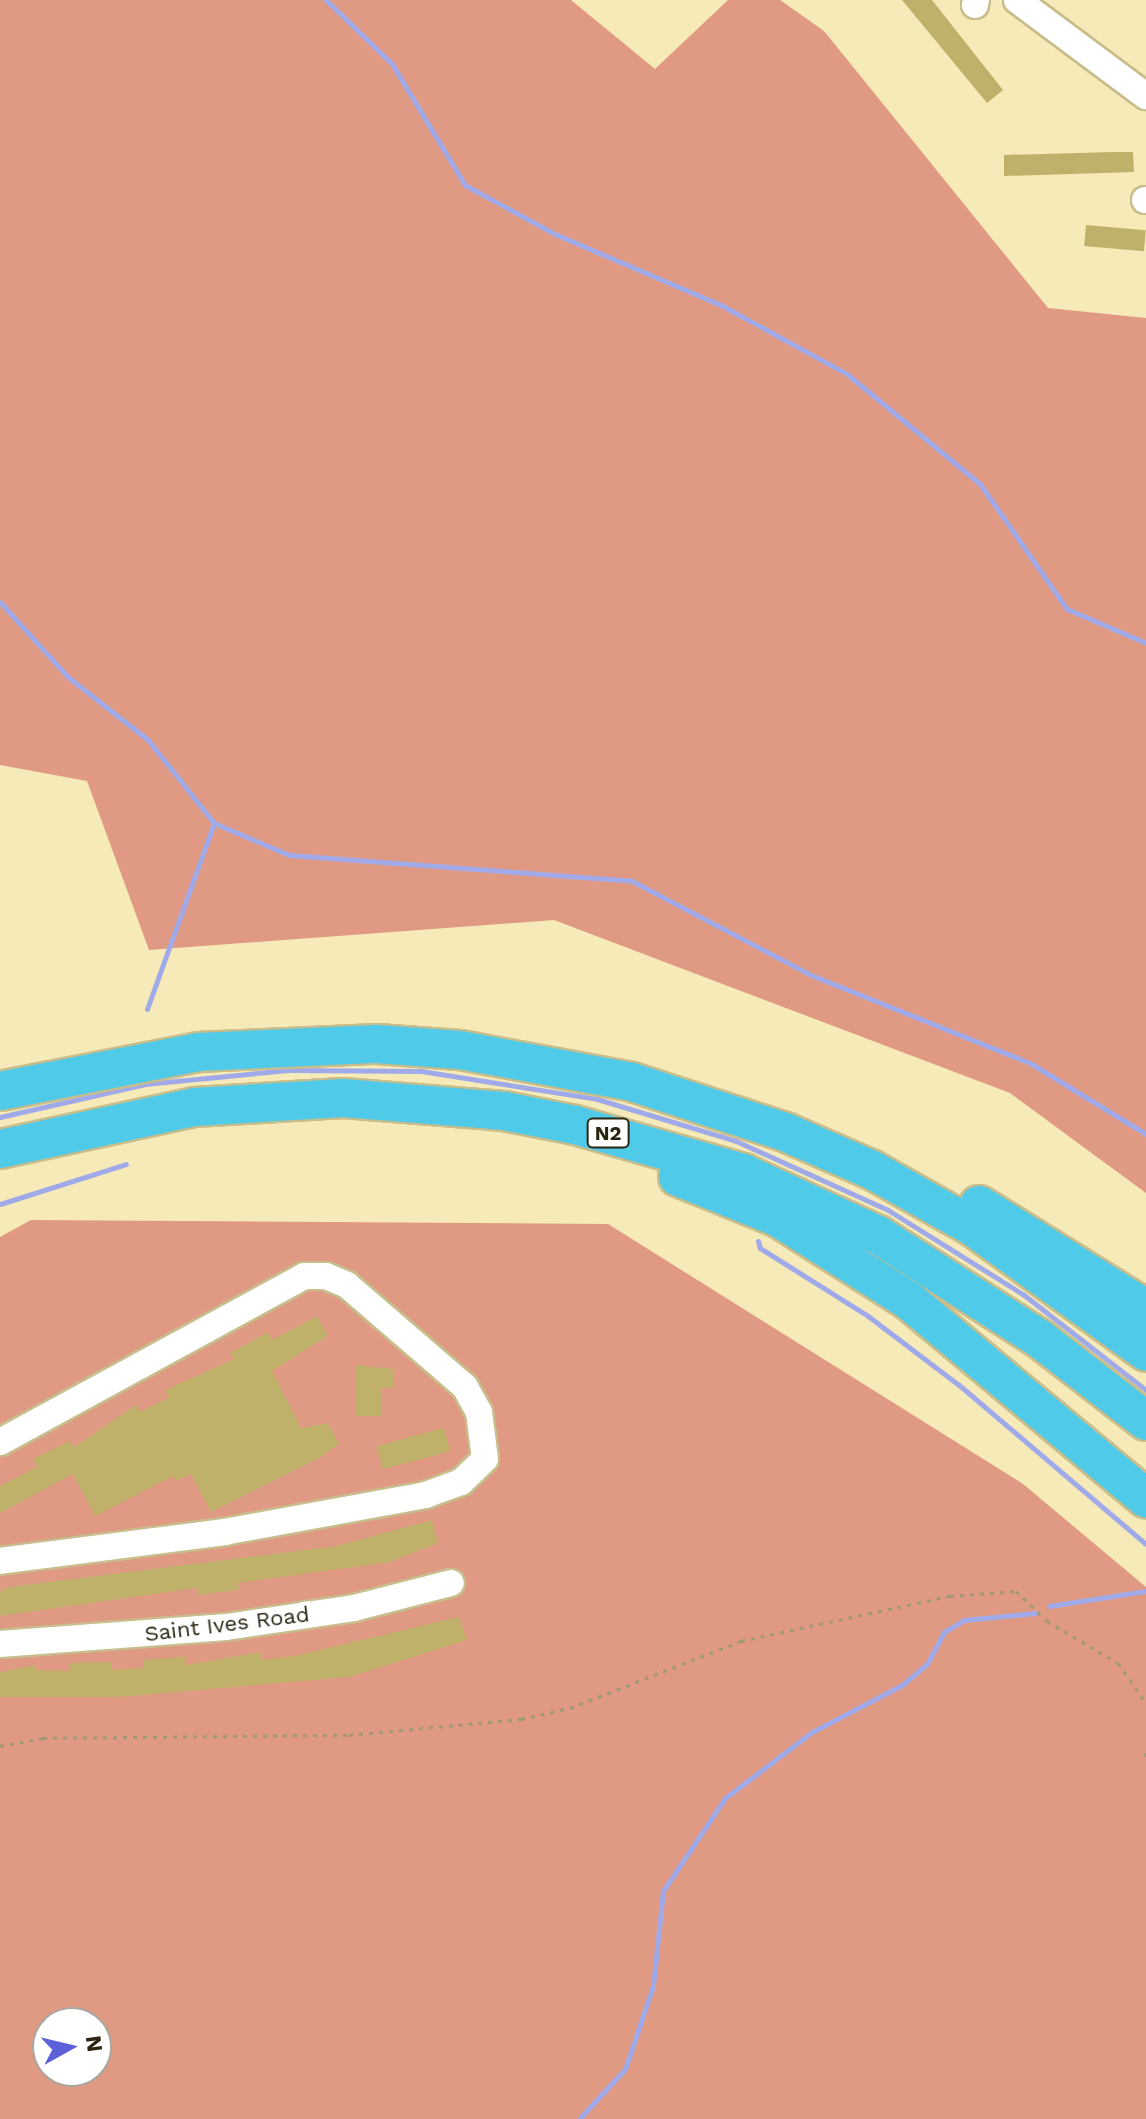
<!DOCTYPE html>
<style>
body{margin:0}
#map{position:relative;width:1146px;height:2119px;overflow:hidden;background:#f6ebb8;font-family:"Work Sans",sans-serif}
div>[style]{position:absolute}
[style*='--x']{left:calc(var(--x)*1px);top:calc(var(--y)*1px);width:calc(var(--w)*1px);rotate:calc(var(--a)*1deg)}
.forest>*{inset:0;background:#e09983}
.stream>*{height:5px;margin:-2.5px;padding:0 2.5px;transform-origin:2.5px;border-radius:2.5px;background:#a0aae9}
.building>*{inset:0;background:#bfb06a;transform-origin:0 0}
.path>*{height:3px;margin-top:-1.5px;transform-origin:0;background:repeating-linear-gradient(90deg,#a19973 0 4px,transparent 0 10px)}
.roads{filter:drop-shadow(2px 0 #c8bd8c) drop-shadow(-2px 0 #c8bd8c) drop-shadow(0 2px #c8bd8c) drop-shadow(0 -2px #c8bd8c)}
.minor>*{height:26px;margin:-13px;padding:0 13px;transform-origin:13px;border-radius:13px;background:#fff}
.highway>*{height:38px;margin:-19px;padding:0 19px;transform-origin:19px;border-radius:19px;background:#4fcae8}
span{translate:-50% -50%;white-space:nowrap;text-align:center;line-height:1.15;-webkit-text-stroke:8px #fff;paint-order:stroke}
.shield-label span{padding:2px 6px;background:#fff;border:2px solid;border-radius:6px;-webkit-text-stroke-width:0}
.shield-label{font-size:20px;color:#292511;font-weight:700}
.street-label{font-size:22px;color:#292511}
.north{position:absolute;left:32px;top:2007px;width:80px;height:80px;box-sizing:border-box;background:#fff;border:2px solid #a9a8a0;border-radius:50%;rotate:82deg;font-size:22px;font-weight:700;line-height:32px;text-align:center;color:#292511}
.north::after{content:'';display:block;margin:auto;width:28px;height:36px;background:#5d61d9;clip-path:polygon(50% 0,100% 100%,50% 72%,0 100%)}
</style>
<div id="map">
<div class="forest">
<i style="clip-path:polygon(0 0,571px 0,655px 69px,728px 0,780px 0,824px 31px,1048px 308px,1146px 318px,1146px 1193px,1010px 1093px,554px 920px,149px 950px,87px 781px,0 765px)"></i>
<i style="clip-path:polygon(evenodd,31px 1220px,608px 1224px,1023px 1484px,1146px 1587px,1146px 2119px,0 2119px,0 1237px,31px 1220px,48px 2023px,96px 2023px,96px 2071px,48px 2071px,48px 2023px)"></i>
</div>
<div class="stream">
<i style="--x:326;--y:0;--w:92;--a:44.1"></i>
<i style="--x:392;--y:64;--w:141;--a:58.9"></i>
<i style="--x:465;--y:185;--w:102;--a:28.6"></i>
<i style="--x:555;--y:234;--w:181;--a:23.2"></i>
<i style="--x:721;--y:305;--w:144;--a:28.7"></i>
<i style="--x:847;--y:374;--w:173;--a:39.6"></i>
<i style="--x:980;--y:484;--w:152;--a:55.2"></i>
<i style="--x:1067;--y:609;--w:86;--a:23.3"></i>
<i style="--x:0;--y:602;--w:101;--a:47.8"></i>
<i style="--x:68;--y:677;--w:102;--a:38.2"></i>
<i style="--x:148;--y:740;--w:106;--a:51.5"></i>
<i style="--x:214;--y:823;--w:82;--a:23.1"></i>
<i style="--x:289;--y:855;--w:344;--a:4.3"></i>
<i style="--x:632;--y:881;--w:202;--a:27.7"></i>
<i style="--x:811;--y:975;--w:236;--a:21.9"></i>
<i style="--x:1030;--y:1063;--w:136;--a:31.5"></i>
<i style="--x:147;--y:1009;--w:198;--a:-70.2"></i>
<i style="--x:0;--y:1117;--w:149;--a:-12.8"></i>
<i style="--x:145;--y:1084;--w:144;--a:-5.6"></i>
<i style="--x:288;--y:1070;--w:133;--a:0.4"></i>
<i style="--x:421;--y:1071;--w:178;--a:9"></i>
<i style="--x:597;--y:1099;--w:145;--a:16.8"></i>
<i style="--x:736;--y:1141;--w:167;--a:24.4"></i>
<i style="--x:888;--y:1210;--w:160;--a:32"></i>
<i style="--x:1024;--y:1295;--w:155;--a:37.9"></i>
<i style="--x:0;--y:1204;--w:132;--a:-17.6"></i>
<i style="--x:758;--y:1241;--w:7;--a:74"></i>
<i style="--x:760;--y:1248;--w:128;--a:32.2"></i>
<i style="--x:868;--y:1316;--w:114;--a:37.2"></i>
<i style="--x:959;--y:1385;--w:245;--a:40.4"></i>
<i style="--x:1049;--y:1606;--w:98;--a:-8.8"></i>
<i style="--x:579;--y:2119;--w:68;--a:-47.4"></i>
<i style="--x:625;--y:2069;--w:88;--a:-71.4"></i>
<i style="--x:653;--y:1986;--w:96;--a:-84"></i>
<i style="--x:663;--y:1891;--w:112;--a:-56.3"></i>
<i style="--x:725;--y:1798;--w:109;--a:-37.2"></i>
<i style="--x:812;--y:1732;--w:102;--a:-27.6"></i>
<i style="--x:902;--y:1685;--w:33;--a:-40"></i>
<i style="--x:927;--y:1664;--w:36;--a:-62"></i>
<i style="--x:944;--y:1632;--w:23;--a:-31"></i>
<i style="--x:964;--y:1620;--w:72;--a:-5.6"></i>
</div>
<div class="building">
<i style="clip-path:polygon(902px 0,932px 0,1003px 90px,987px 103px)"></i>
<i style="clip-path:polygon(1114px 152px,1133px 152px,1134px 172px,1004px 176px,1004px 155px)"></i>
<i style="left:1086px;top:225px;width:60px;height:21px;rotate:5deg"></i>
<i style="clip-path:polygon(317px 1316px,328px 1336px,272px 1371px,301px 1428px,328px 1423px,339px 1444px,319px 1458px,211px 1512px,191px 1474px,176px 1481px,173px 1476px,95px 1516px,73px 1474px,0 1513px,0 1486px,37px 1467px,33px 1459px,70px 1441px,74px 1447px,136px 1405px,140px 1412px,169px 1397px,165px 1390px,234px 1359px,230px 1353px,268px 1332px,272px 1340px)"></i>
<i style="clip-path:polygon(355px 1365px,394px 1369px,394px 1388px,381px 1388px,381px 1416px,356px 1416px)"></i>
<i style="left:444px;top:1428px;width:24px;height:70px;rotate:75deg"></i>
<i style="clip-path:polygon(432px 1520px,438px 1543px,390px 1562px,238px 1583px,239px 1590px,198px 1595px,197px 1588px,0 1616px,0 1592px,8px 1587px,337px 1546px)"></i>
<i style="clip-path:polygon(459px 1617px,467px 1640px,349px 1677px,119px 1697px,0 1697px,0 1672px,36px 1665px,36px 1670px,69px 1671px,69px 1663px,111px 1662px,111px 1670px,144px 1668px,144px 1660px,185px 1657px,186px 1665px,261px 1652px,262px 1660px,294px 1656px)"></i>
</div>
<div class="path">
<i style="--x:0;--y:1746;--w:44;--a:-10.5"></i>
<i style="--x:43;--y:1738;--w:306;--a:-0.6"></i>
<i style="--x:349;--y:1735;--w:173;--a:-5.3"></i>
<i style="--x:521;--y:1719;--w:50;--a:-12.7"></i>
<i style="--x:570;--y:1708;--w:184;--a:-21.4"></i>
<i style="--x:741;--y:1641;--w:214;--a:-12.2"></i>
<i style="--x:950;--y:1596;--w:66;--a:-4.3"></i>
<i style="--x:1016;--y:1591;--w:43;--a:44.1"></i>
<i style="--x:1047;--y:1621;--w:82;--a:30.6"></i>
<i style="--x:1118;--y:1663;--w:49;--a:55"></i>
<i style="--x:1146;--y:1752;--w:5;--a:90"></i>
</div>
<div class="roads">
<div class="minor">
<i style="--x:1017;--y:0;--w:161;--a:36.7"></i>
<i style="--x:975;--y:5;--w:5;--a:-79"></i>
<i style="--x:1145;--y:200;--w:1;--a:0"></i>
<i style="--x:0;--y:1442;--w:346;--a:-28.6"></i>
<i style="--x:304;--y:1276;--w:22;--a:0"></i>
<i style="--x:326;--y:1276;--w:23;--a:23"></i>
<i style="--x:347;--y:1285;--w:156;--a:40.8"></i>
<i style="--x:465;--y:1387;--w:29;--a:61"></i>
<i style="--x:479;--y:1412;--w:47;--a:82.7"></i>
<i style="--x:485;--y:1459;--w:33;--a:136"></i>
<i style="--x:461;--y:1482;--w:37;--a:160"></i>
<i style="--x:426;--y:1495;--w:204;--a:169.6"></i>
<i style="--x:225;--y:1532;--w:227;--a:172.7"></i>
<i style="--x:0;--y:1644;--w:227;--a:-4.3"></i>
<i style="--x:226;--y:1627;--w:129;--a:-8.4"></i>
<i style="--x:354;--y:1608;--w:100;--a:-14.5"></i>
</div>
<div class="highway">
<i style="--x:0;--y:1091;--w:202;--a:-11.1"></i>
<i style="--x:198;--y:1052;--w:179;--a:-2.6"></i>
<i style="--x:377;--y:1044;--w:83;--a:4.1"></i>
<i style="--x:460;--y:1050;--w:175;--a:10.5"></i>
<i style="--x:632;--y:1082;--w:161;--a:18.1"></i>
<i style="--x:785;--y:1132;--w:95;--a:23.6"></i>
<i style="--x:872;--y:1170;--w:116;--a:29.4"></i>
<i style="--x:973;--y:1227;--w:213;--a:35.8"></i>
<i style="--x:0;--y:1149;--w:199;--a:-12.2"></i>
<i style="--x:195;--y:1107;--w:148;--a:-3.5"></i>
<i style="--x:343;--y:1098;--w:162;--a:4.6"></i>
<i style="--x:504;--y:1111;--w:72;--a:11.2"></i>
<i style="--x:575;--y:1125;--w:175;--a:15.9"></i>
<i style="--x:743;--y:1173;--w:149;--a:24.7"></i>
<i style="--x:878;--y:1235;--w:193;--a:32.7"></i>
<i style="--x:1040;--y:1339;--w:134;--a:37.7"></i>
<i style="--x:678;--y:1177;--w:107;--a:22"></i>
<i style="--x:777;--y:1217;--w:155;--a:32.4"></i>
<i style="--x:908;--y:1300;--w:310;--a:39.8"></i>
<i style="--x:979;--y:1205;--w:197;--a:31.9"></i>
</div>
</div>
<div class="shield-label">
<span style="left:608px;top:1133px">N2</span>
</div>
<div class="street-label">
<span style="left:227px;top:1624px;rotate:-7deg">Saint Ives Road</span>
</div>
<div class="north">N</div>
</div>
